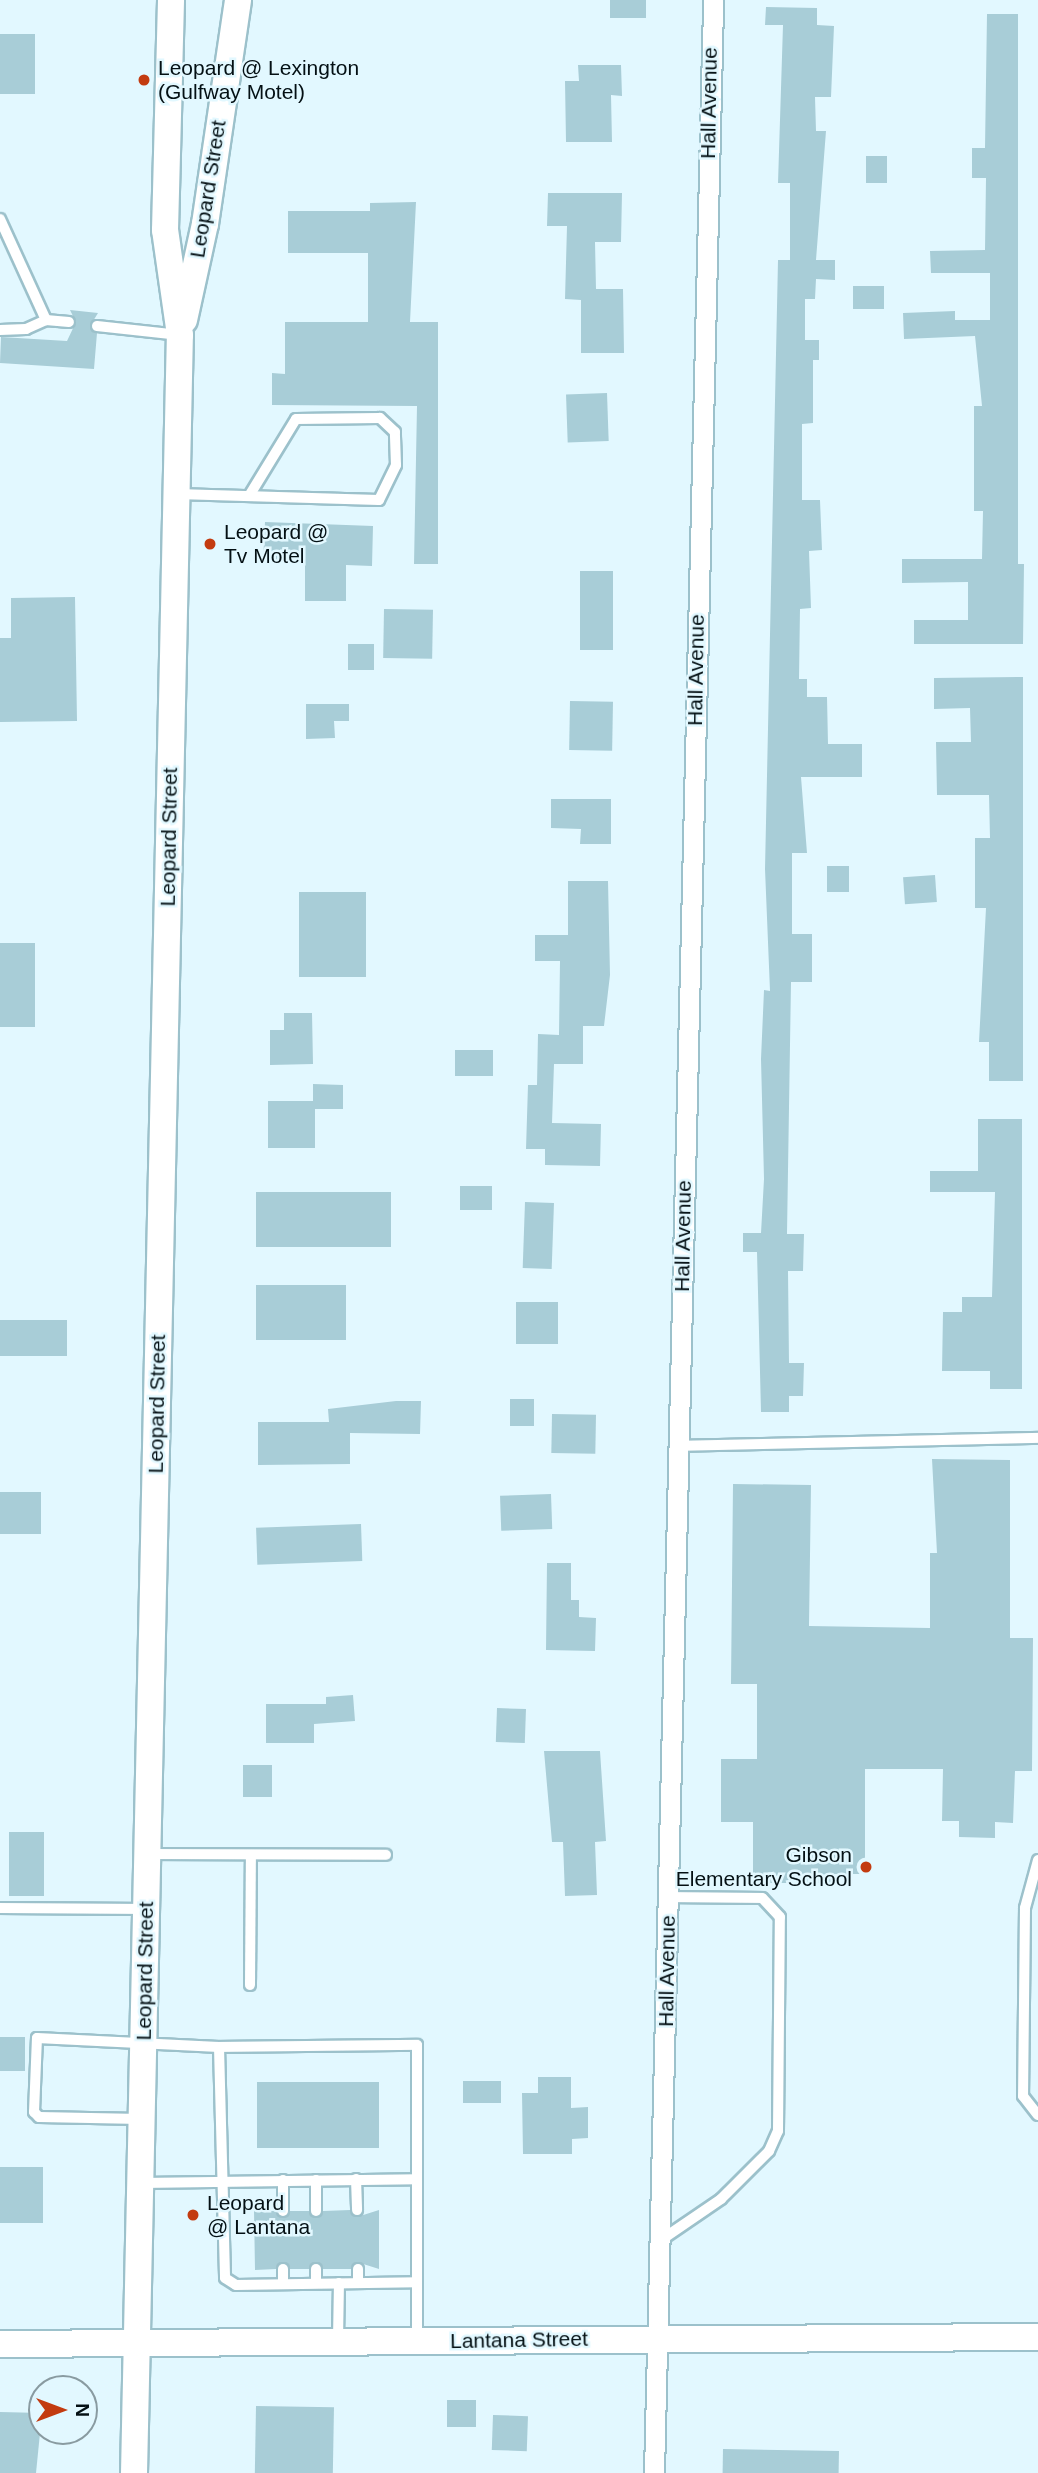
<!DOCTYPE html>
<style>
body{margin:0}
#map{position:relative;width:1038px;height:2473px;overflow:hidden;background:#e2f8ff;font-family:Arial,sans-serif}
div>[style]{position:absolute}
[style*='--x']{left:calc(var(--x)*1px);top:calc(var(--y)*1px);width:calc(var(--w)*1px);rotate:calc(var(--a)*1deg)}
.building>*{inset:0;background:#a8cdd7;transform-origin:0 0}
.roads{filter:drop-shadow(2px 0 #9cc1cb) drop-shadow(-2px 0 #9cc1cb) drop-shadow(0 2px #9cc1cb) drop-shadow(0 -2px #9cc1cb)}
.lane>*{height:10px;margin:-5px;padding:0 5px;transform-origin:5px;border-radius:5px;background:#fff}
.street>*{height:19px;margin:-9.5px;padding:0 9.5px;transform-origin:9.5px;border-radius:9.5px;background:#fff}
.secondary>*{height:26px;margin:-13px;padding:0 13px;transform-origin:13px;border-radius:13px;background:#fff}
.dots>*{width:19px;height:19px;translate:-50% -50%;box-sizing:border-box;border:4px solid #e2f8ff;border-radius:50%}
span{translate:-50% -50%;white-space:nowrap;text-align:center;line-height:1.15;-webkit-text-stroke:5px #e2f8ff;paint-order:stroke}
.poi-label{font-size:21px;color:#041014}
.left{translate:0 -50%;text-align:left}
.right{translate:-100% -50%;text-align:right}
.street-label{font-size:21px;color:#041014}
.north{position:absolute;left:28px;top:2375px;width:70px;height:70px;box-sizing:border-box;background:#e2f8ff;border:2px solid #899ba1;border-radius:50%;rotate:90deg;font-size:19px;font-weight:700;line-height:28px;text-align:center;color:#041014}
.north::after{content:'';display:block;margin:auto;width:24px;height:32px;background:#c33b10;clip-path:polygon(50% 0,100% 100%,50% 72%,0 100%)}
</style>
<div id="map">
<div class="building">
<i style="left:610px;top:0;width:36px;height:18px"></i>
<i style="clip-path:polygon(766px 7px,817px 8px,817px 25px,834px 26px,831px 97px,815px 97px,816px 131px,826px 131px,816px 260px,835px 260px,835px 280px,816px 279px,815px 299px,805px 299px,805px 340px,819px 340px,819px 360px,813px 360px,813px 423px,802px 424px,802px 500px,820px 500px,822px 550px,809px 551px,811px 608px,800px 609px,799px 679px,807px 679px,807px 697px,827px 697px,828px 744px,862px 744px,862px 777px,801px 777px,807px 853px,792px 853px,792px 934px,812px 934px,812px 982px,791px 982px,787px 1234px,804px 1234px,803px 1271px,788px 1271px,789px 1363px,804px 1363px,803px 1396px,789px 1396px,789px 1412px,761px 1412px,757px 1252px,743px 1252px,743px 1233px,761px 1233px,764px 1179px,761px 1059px,764px 990px,770px 991px,765px 869px,778px 260px,790px 260px,790px 183px,778px 183px,783px 25px,765px 25px)"></i>
<i style="clip-path:polygon(987px 14px,1018px 14px,1018px 564px,1024px 564px,1023px 644px,914px 644px,914px 620px,968px 620px,968px 582px,902px 583px,902px 559px,982px 559px,983px 511px,974px 511px,974px 406px,982px 406px,975px 336px,904px 339px,903px 313px,955px 311px,955px 320px,990px 320px,990px 273px,931px 273px,930px 251px,985px 250px,986px 178px,972px 178px,972px 148px,985px 148px)"></i>
<i style="left:0;top:34px;width:35px;height:60px"></i>
<i style="clip-path:polygon(578px 65px,621px 65px,622px 96px,611px 95px,612px 142px,566px 142px,565px 81px,579px 81px)"></i>
<i style="left:866px;top:156px;width:21px;height:27px"></i>
<i style="clip-path:polygon(548px 193px,622px 193px,621px 242px,595px 242px,596px 289px,623px 289px,624px 353px,581px 353px,581px 300px,565px 299px,567px 226px,547px 226px)"></i>
<i style="clip-path:polygon(416px 202px,410px 322px,438px 322px,438px 564px,414px 564px,417px 406px,272px 405px,272px 373px,285px 374px,285px 322px,368px 322px,368px 253px,288px 253px,288px 211px,370px 211px,370px 203px)"></i>
<i style="left:853px;top:286px;width:31px;height:23px"></i>
<i style="clip-path:polygon(70px 310px,98px 313px,90px 326px,97px 333px,94px 369px,0 363px,1px 337px,67px 341px,76px 322px)"></i>
<i style="left:607px;top:393px;width:48px;height:41px;rotate:88deg"></i>
<i style="clip-path:polygon(265px 522px,373px 526px,372px 566px,346px 565px,346px 601px,305px 601px,305px 563px,263px 562px)"></i>
<i style="left:580px;top:571px;width:33px;height:79px"></i>
<i style="clip-path:polygon(75px 597px,77px 721px,0 722px,0 638px,11px 638px,11px 598px)"></i>
<i style="left:384px;top:609px;width:49px;height:49px;rotate:1deg"></i>
<i style="left:348px;top:644px;width:26px;height:26px"></i>
<i style="clip-path:polygon(1023px 677px,1023px 1081px,989px 1081px,989px 1042px,979px 1042px,986px 908px,975px 908px,975px 838px,990px 838px,989px 795px,937px 795px,936px 742px,971px 742px,970px 708px,934px 709px,934px 678px)"></i>
<i style="left:570px;top:701px;width:43px;height:49px;rotate:1deg"></i>
<i style="clip-path:polygon(306px 704px,349px 704px,349px 721px,334px 721px,335px 738px,306px 739px)"></i>
<i style="clip-path:polygon(551px 799px,611px 799px,611px 844px,580px 844px,581px 829px,551px 828px)"></i>
<i style="left:827px;top:866px;width:22px;height:26px"></i>
<i style="left:935px;top:875px;width:27px;height:32px;rotate:86deg"></i>
<i style="clip-path:polygon(568px 881px,608px 881px,610px 975px,604px 1026px,583px 1026px,583px 1064px,554px 1064px,552px 1123px,601px 1124px,600px 1166px,545px 1165px,545px 1149px,526px 1149px,528px 1085px,537px 1085px,538px 1034px,559px 1035px,560px 961px,535px 961px,535px 935px,568px 935px)"></i>
<i style="left:299px;top:892px;width:67px;height:85px"></i>
<i style="left:0;top:943px;width:35px;height:84px"></i>
<i style="clip-path:polygon(284px 1013px,312px 1013px,313px 1064px,270px 1065px,270px 1030px,284px 1030px)"></i>
<i style="left:455px;top:1050px;width:38px;height:26px"></i>
<i style="clip-path:polygon(313px 1084px,343px 1085px,343px 1109px,315px 1109px,315px 1148px,268px 1148px,268px 1101px,313px 1101px)"></i>
<i style="clip-path:polygon(978px 1119px,1022px 1119px,1022px 1389px,990px 1389px,990px 1371px,942px 1371px,943px 1312px,962px 1312px,962px 1297px,992px 1297px,995px 1192px,930px 1192px,930px 1171px,978px 1171px)"></i>
<i style="left:460px;top:1186px;width:32px;height:24px"></i>
<i style="left:391px;top:1192px;width:55px;height:135px;rotate:90deg"></i>
<i style="left:525px;top:1202px;width:29px;height:66px;rotate:2deg"></i>
<i style="left:256px;top:1285px;width:90px;height:55px"></i>
<i style="left:516px;top:1302px;width:42px;height:42px"></i>
<i style="left:0;top:1320px;width:67px;height:36px"></i>
<i style="left:510px;top:1399px;width:24px;height:27px"></i>
<i style="clip-path:polygon(396px 1401px,421px 1401px,420px 1434px,350px 1433px,350px 1464px,258px 1465px,258px 1422px,329px 1422px,328px 1409px)"></i>
<i style="left:552px;top:1414px;width:44px;height:39px;rotate:1deg"></i>
<i style="clip-path:polygon(932px 1459px,1010px 1460px,1010px 1638px,1033px 1638px,1032px 1771px,1015px 1771px,1013px 1823px,995px 1822px,995px 1838px,959px 1837px,959px 1821px,942px 1821px,943px 1769px,865px 1769px,865px 1874px,832px 1874px,832px 1883px,753px 1883px,753px 1822px,721px 1822px,721px 1759px,757px 1759px,757px 1684px,731px 1684px,733px 1484px,811px 1485px,809px 1626px,930px 1628px,930px 1553px,937px 1553px)"></i>
<i style="left:0;top:1492px;width:41px;height:42px"></i>
<i style="left:551px;top:1494px;width:35px;height:51px;rotate:88deg"></i>
<i style="left:361px;top:1524px;width:37px;height:105px;rotate:88deg"></i>
<i style="clip-path:polygon(547px 1563px,571px 1563px,571px 1600px,579px 1600px,579px 1617px,596px 1618px,595px 1651px,546px 1650px)"></i>
<i style="clip-path:polygon(353px 1695px,355px 1721px,314px 1724px,314px 1743px,266px 1743px,266px 1704px,326px 1704px,326px 1697px)"></i>
<i style="left:497px;top:1708px;width:29px;height:34px;rotate:2deg"></i>
<i style="clip-path:polygon(544px 1751px,600px 1751px,606px 1841px,595px 1842px,597px 1895px,565px 1896px,563px 1842px,552px 1842px)"></i>
<i style="left:243px;top:1765px;width:29px;height:32px"></i>
<i style="left:9px;top:1832px;width:35px;height:64px"></i>
<i style="left:0;top:2037px;width:25px;height:34px"></i>
<i style="clip-path:polygon(538px 2077px,571px 2077px,571px 2108px,588px 2107px,588px 2138px,572px 2139px,572px 2154px,523px 2154px,522px 2093px,538px 2093px)"></i>
<i style="left:463px;top:2081px;width:38px;height:22px"></i>
<i style="left:257px;top:2082px;width:122px;height:66px"></i>
<i style="left:0;top:2167px;width:43px;height:56px"></i>
<i style="clip-path:polygon(350px 2210px,357px 2217px,379px 2210px,379px 2269px,357px 2262px,351px 2269px,323px 2269px,315px 2262px,309px 2269px,290px 2269px,282px 2262px,276px 2269px,255px 2270px,254px 2211px,276px 2211px,282px 2218px,290px 2211px,309px 2211px,317px 2218px,323px 2211px)"></i>
<i style="left:447px;top:2400px;width:29px;height:27px"></i>
<i style="left:256px;top:2406px;width:78px;height:67px;rotate:1deg"></i>
<i style="clip-path:polygon(0 2412px,42px 2413px,36px 2473px,0 2473px)"></i>
<i style="left:493px;top:2415px;width:35px;height:35px;rotate:2deg"></i>
<i style="left:723px;top:2449px;width:116px;height:24px;rotate:1deg"></i>
</div>
<div class="roads">
<div class="lane">
<i style="--x:0;--y:219;--w:111;--a:65.5"></i>
<i style="--x:97;--y:326;--w:83;--a:6.2"></i>
<i style="--x:0;--y:330;--w:26;--a:-2"></i>
<i style="--x:26;--y:329;--w:22;--a:-24"></i>
<i style="--x:46;--y:320;--w:23;--a:5"></i>
<i style="--x:177;--y:494;--w:202;--a:1.7"></i>
<i style="--x:379;--y:500;--w:39;--a:-64"></i>
<i style="--x:396;--y:465;--w:33;--a:-92"></i>
<i style="--x:395;--y:432;--w:21;--a:-137"></i>
<i style="--x:380;--y:418;--w:84;--a:179.3"></i>
<i style="--x:296;--y:419;--w:90;--a:121.4"></i>
<i style="--x:678;--y:1446;--w:360;--a:-1.3"></i>
<i style="--x:148;--y:1854;--w:238;--a:0.2"></i>
<i style="--x:1038;--y:1860;--w:50;--a:105.2"></i>
<i style="--x:1025;--y:1908;--w:188;--a:90.6"></i>
<i style="--x:1023;--y:2096;--w:24;--a:52"></i>
<i style="--x:0;--y:1908;--w:146;--a:0.4"></i>
<i style="--x:250;--y:1985;--w:130;--a:-89.6"></i>
<i style="--x:219;--y:2047;--w:231;--a:88.5"></i>
<i style="--x:225;--y:2278;--w:13;--a:32"></i>
<i style="--x:236;--y:2285;--w:181;--a:-0.9"></i>
<i style="--x:141;--y:2119;--w:102;--a:-178.9"></i>
<i style="--x:39;--y:2117;--w:7;--a:-135"></i>
<i style="--x:34;--y:2112;--w:74;--a:-87.7"></i>
<i style="--x:37;--y:2038;--w:182;--a:2.8"></i>
<i style="--x:219;--y:2047;--w:198;--a:-0.6"></i>
<i style="--x:417;--y:2045;--w:296;--a:90"></i>
<i style="--x:356;--y:2179;--w:31;--a:88"></i>
<i style="--x:283;--y:2180;--w:31;--a:90"></i>
<i style="--x:316;--y:2180;--w:31;--a:90"></i>
<i style="--x:141;--y:2183;--w:276;--a:-0.8"></i>
<i style="--x:661;--y:2240;--w:73;--a:-34.3"></i>
<i style="--x:721;--y:2199;--w:68;--a:-45"></i>
<i style="--x:769;--y:2151;--w:22;--a:-66"></i>
<i style="--x:778;--y:2131;--w:214;--a:-89.5"></i>
<i style="--x:780;--y:1917;--w:26;--a:-133"></i>
<i style="--x:762;--y:1898;--w:94;--a:-179.4"></i>
<i style="--x:316;--y:2269;--w:14;--a:90"></i>
<i style="--x:358;--y:2269;--w:14;--a:90"></i>
<i style="--x:283;--y:2284;--w:15;--a:-90"></i>
<i style="--x:338;--y:2339;--w:56;--a:-89"></i>
</div>
<div class="street">
<i style="--x:654;--y:2473;--w:2474;--a:-88.63"></i>
</div>
<div class="secondary">
<i style="--x:184;--y:320;--w:98;--a:-77.7"></i>
<i style="--x:205;--y:224;--w:226;--a:-81.6"></i>
<i style="--x:0;--y:2344;--w:1038;--a:-0.39"></i>
<i style="--x:134;--y:2473;--w:2138;--a:-88.77"></i>
<i style="--x:180;--y:335;--w:106;--a:-98.1"></i>
<i style="--x:165;--y:230;--w:230;--a:-88.5"></i>
</div>
</div>
<div class="dots">
<i style="left:144px;top:80px;background:#c33b10"></i>
<i style="left:210px;top:544px;background:#c33b10"></i>
<i style="left:866px;top:1867px;background:#c33b10"></i>
<i style="left:193px;top:2215px;background:#c33b10"></i>
</div>
<div class="poi-label">
<span class="left" style="left:158px;top:80px">Leopard @ Lexington<br>(Gulfway Motel)</span>
<span class="left" style="left:224px;top:544px">Leopard @<br>Tv Motel</span>
<span class="right" style="left:852px;top:1867px">Gibson<br>Elementary School</span>
<span class="left" style="left:207px;top:2215px">Leopard<br>@ Lantana</span>
</div>
<div class="street-label">
<span style="left:709px;top:103px;rotate:-89deg">Hall Avenue</span>
<span style="left:208px;top:189px;rotate:-81deg">Leopard Street</span>
<span style="left:696px;top:670px;rotate:-89deg">Hall Avenue</span>
<span style="left:169px;top:837px;rotate:-89deg">Leopard Street</span>
<span style="left:683px;top:1236px;rotate:-89deg">Hall Avenue</span>
<span style="left:157px;top:1404px;rotate:-89deg">Leopard Street</span>
<span style="left:145px;top:1971px;rotate:-89deg">Leopard Street</span>
<span style="left:667px;top:1971px;rotate:-89deg">Hall Avenue</span>
<span style="left:519px;top:2340px;rotate:-1deg">Lantana Street</span>
</div>
<div class="north">N</div>
</div>
